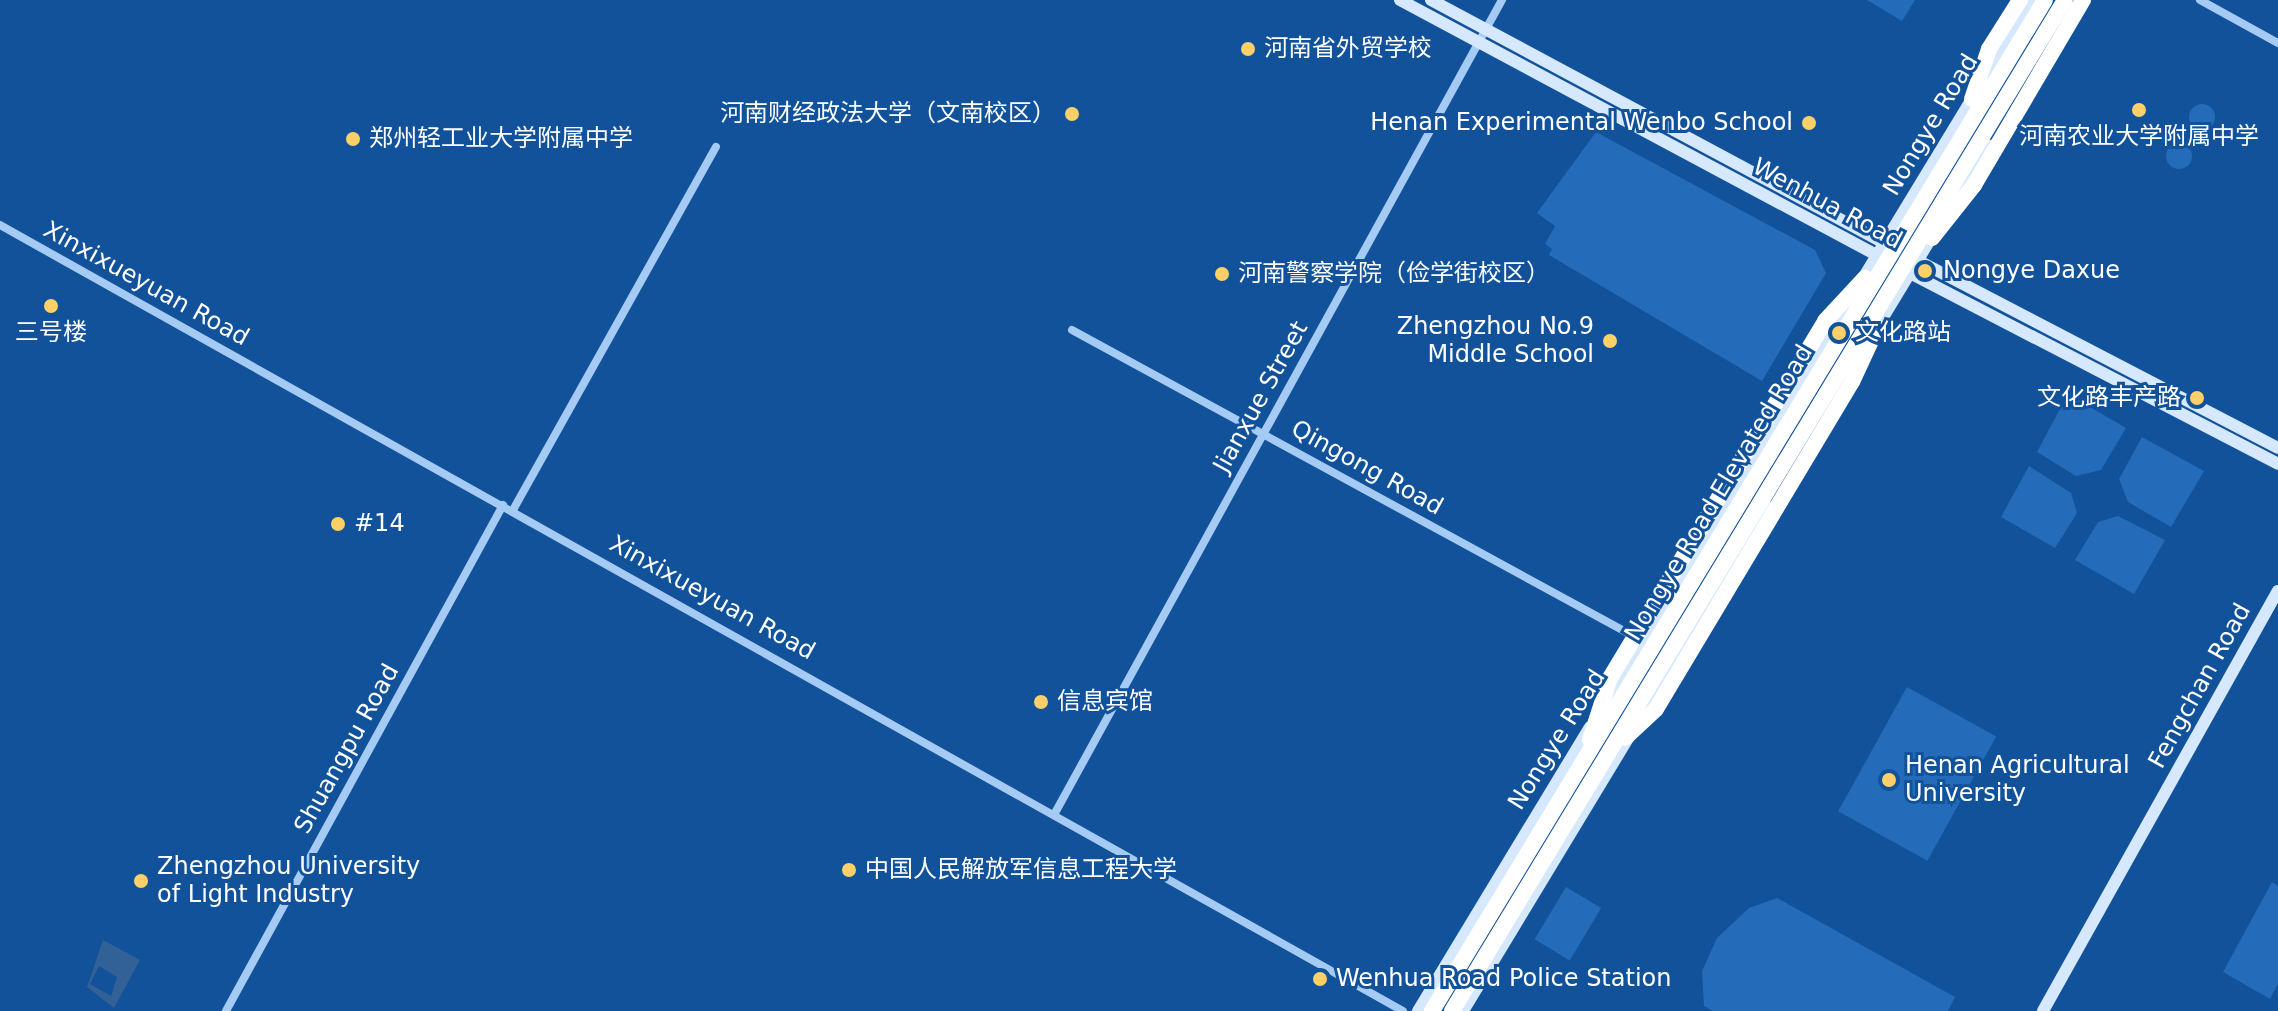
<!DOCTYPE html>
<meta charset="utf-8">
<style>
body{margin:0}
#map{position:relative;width:2278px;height:1011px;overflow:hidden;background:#11529b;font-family:"DejaVu Sans","Noto Sans SC",sans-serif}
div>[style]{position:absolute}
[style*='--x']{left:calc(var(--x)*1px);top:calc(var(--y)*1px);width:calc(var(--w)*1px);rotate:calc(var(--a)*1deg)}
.green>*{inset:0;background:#246cb9;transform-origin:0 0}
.round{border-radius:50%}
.water>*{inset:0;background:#326197}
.street>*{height:8px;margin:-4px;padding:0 4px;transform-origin:4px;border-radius:4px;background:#a5cbf4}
.secondary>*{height:12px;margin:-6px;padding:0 6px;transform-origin:6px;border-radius:6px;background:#d5e8fd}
.highway>*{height:16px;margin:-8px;padding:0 8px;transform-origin:8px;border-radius:8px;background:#fff}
.highway-bridge>*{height:16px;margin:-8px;padding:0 8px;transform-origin:8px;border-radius:8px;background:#fff}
.dots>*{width:22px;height:22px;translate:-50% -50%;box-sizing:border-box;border:4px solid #11529b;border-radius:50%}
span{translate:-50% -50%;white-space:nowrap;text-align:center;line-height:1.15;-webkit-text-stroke:6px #11529b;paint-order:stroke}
.poi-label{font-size:24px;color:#fff}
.left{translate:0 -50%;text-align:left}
.right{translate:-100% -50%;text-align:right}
.street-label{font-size:24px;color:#fff}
</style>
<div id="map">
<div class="green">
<i style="clip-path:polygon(1867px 0,1915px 0,1902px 21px)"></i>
<i class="round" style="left:2189px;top:104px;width:26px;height:26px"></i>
<i style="clip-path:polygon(1596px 132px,1815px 250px,1826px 273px,1762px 381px,1549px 255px,1552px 249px,1545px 244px,1555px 226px,1537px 213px)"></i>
<i class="round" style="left:2166px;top:143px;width:26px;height:26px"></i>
<i style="clip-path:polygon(2068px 394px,2126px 428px,2101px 470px,2076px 476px,2037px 452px)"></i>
<i style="clip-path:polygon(2142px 437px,2204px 471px,2171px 527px,2128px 502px,2119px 479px)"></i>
<i style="clip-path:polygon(2029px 466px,2071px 493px,2077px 513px,2055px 548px,2001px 517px)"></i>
<i style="clip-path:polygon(2118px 516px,2165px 540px,2134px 594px,2075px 560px,2098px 522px)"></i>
<i style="left:1907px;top:687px;width:102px;height:142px;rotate:29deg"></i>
<i style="clip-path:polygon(2272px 882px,2278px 886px,2278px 984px,2270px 999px,2223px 972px)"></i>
<i style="left:1566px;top:887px;width:41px;height:61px;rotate:31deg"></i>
<i style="clip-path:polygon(1777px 898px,1955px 997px,1948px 1011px,1713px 1011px,1704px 1006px,1702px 971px,1717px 938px,1749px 908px)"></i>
</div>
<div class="water">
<i style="clip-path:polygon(evenodd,103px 940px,140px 960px,114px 1008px,87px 987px,103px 940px,99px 966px,117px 977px,111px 996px,90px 984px,99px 966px)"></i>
</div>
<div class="street">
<i style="--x:2200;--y:0;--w:89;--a:28.9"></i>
<i style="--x:0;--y:225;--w:1608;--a:29.26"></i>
<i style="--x:1072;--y:330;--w:643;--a:28.6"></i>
<i style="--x:513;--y:510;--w:416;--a:-60.8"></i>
<i style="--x:1055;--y:813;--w:928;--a:-61.2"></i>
<i style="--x:226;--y:1011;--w:577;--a:-61.3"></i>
</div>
<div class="secondary">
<i style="--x:1400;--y:0;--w:549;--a:28.15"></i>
<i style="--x:1431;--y:0;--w:521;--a:28.19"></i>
<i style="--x:1959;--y:194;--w:57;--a:-58.5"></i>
<i style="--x:1913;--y:258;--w:411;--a:27.5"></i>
<i style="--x:1904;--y:270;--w:421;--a:27.4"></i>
<i style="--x:1873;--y:334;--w:122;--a:-58.8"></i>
<i style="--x:1608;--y:698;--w:817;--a:-58.72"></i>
<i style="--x:1418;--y:1011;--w:332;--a:-58.8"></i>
<i style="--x:1463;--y:1011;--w:589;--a:-58.82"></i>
<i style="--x:2043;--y:1011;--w:481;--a:-60.8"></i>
</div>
<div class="highway">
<i style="--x:1972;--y:99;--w:53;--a:-71.2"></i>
<i style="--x:1989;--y:49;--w:58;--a:-57.7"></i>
<i style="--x:1932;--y:238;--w:68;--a:-51.6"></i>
<i style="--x:1974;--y:185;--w:215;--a:-59.5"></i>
<i style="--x:1825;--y:321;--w:59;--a:-47.1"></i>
<i style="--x:1852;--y:382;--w:60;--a:-65.2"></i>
</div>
<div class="highway-bridge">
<i style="--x:1625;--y:738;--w:42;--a:-43.1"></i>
<i style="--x:1656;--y:709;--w:381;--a:-59.1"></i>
<i style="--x:1590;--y:740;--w:65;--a:-72.1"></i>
<i style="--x:1610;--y:678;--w:417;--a:-58.9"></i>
<i style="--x:1432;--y:1011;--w:1182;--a:-58.77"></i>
<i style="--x:1452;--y:1011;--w:1182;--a:-58.77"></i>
</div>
<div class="dots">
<i style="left:1248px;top:49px;background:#ffcf68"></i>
<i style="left:2139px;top:110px;background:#ffcf68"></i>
<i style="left:1072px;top:114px;background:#ffcf68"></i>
<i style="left:1809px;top:123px;background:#ffcf68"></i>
<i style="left:353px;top:139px;background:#ffcf68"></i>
<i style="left:1925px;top:271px;background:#ffcf68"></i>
<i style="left:1222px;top:274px;background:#ffcf68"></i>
<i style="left:51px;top:306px;background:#ffcf68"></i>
<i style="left:1839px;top:333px;background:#ffcf68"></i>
<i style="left:1610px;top:341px;background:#ffcf68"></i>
<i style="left:2197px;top:398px;background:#ffcf68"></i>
<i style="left:338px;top:524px;background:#ffcf68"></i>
<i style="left:1041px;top:702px;background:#ffcf68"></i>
<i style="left:1889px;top:780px;background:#ffcf68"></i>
<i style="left:849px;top:870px;background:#ffcf68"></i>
<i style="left:141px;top:881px;background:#ffcf68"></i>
<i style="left:1320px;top:979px;background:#ffcf68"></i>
</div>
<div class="poi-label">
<span class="left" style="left:1264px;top:49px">河南省外贸学校</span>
<span class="right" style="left:1056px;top:114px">河南财经政法大学（文南校区）</span>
<span class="right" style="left:1793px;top:123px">Henan Experimental Wenbo School</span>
<span style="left:2139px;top:137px">河南农业大学附属中学</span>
<span class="left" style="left:369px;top:139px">郑州轻工业大学附属中学</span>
<span class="left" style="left:1943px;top:271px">Nongye Daxue</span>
<span class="left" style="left:1238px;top:274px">河南警察学院（俭学街校区）</span>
<span class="right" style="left:1594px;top:341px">Zhengzhou No.9<br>Middle School</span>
<span style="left:51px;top:333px">三号楼</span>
<span class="left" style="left:1855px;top:333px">文化路站</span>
<span class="right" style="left:2181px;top:398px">文化路丰产路</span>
<span class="left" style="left:354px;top:524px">#14</span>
<span class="left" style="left:1057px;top:702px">信息宾馆</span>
<span class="left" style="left:1905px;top:780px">Henan Agricultural<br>University</span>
<span class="left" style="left:157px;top:881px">Zhengzhou University<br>of Light Industry</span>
<span class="left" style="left:865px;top:870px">中国人民解放军信息工程大学</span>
<span class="left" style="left:1336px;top:979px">Wenhua Road Police Station</span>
</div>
<div class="street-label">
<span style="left:1931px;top:125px;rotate:-59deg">Nongye Road</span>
<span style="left:1827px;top:204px;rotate:28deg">Wenhua Road</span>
<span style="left:146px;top:284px;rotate:29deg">Xinxixueyuan Road</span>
<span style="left:1261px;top:397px;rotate:-61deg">Jianxue Street</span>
<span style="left:1367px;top:468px;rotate:29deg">Qingong Road</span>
<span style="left:1719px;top:493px;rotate:-59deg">Nongye Road Elevated Road</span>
<span style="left:712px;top:598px;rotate:29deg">Xinxixueyuan Road</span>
<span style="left:2200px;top:686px;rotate:-61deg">Fengchan Road</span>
<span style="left:1557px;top:740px;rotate:-58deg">Nongye Road</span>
<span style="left:347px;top:749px;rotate:-61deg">Shuangpu Road</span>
</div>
</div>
